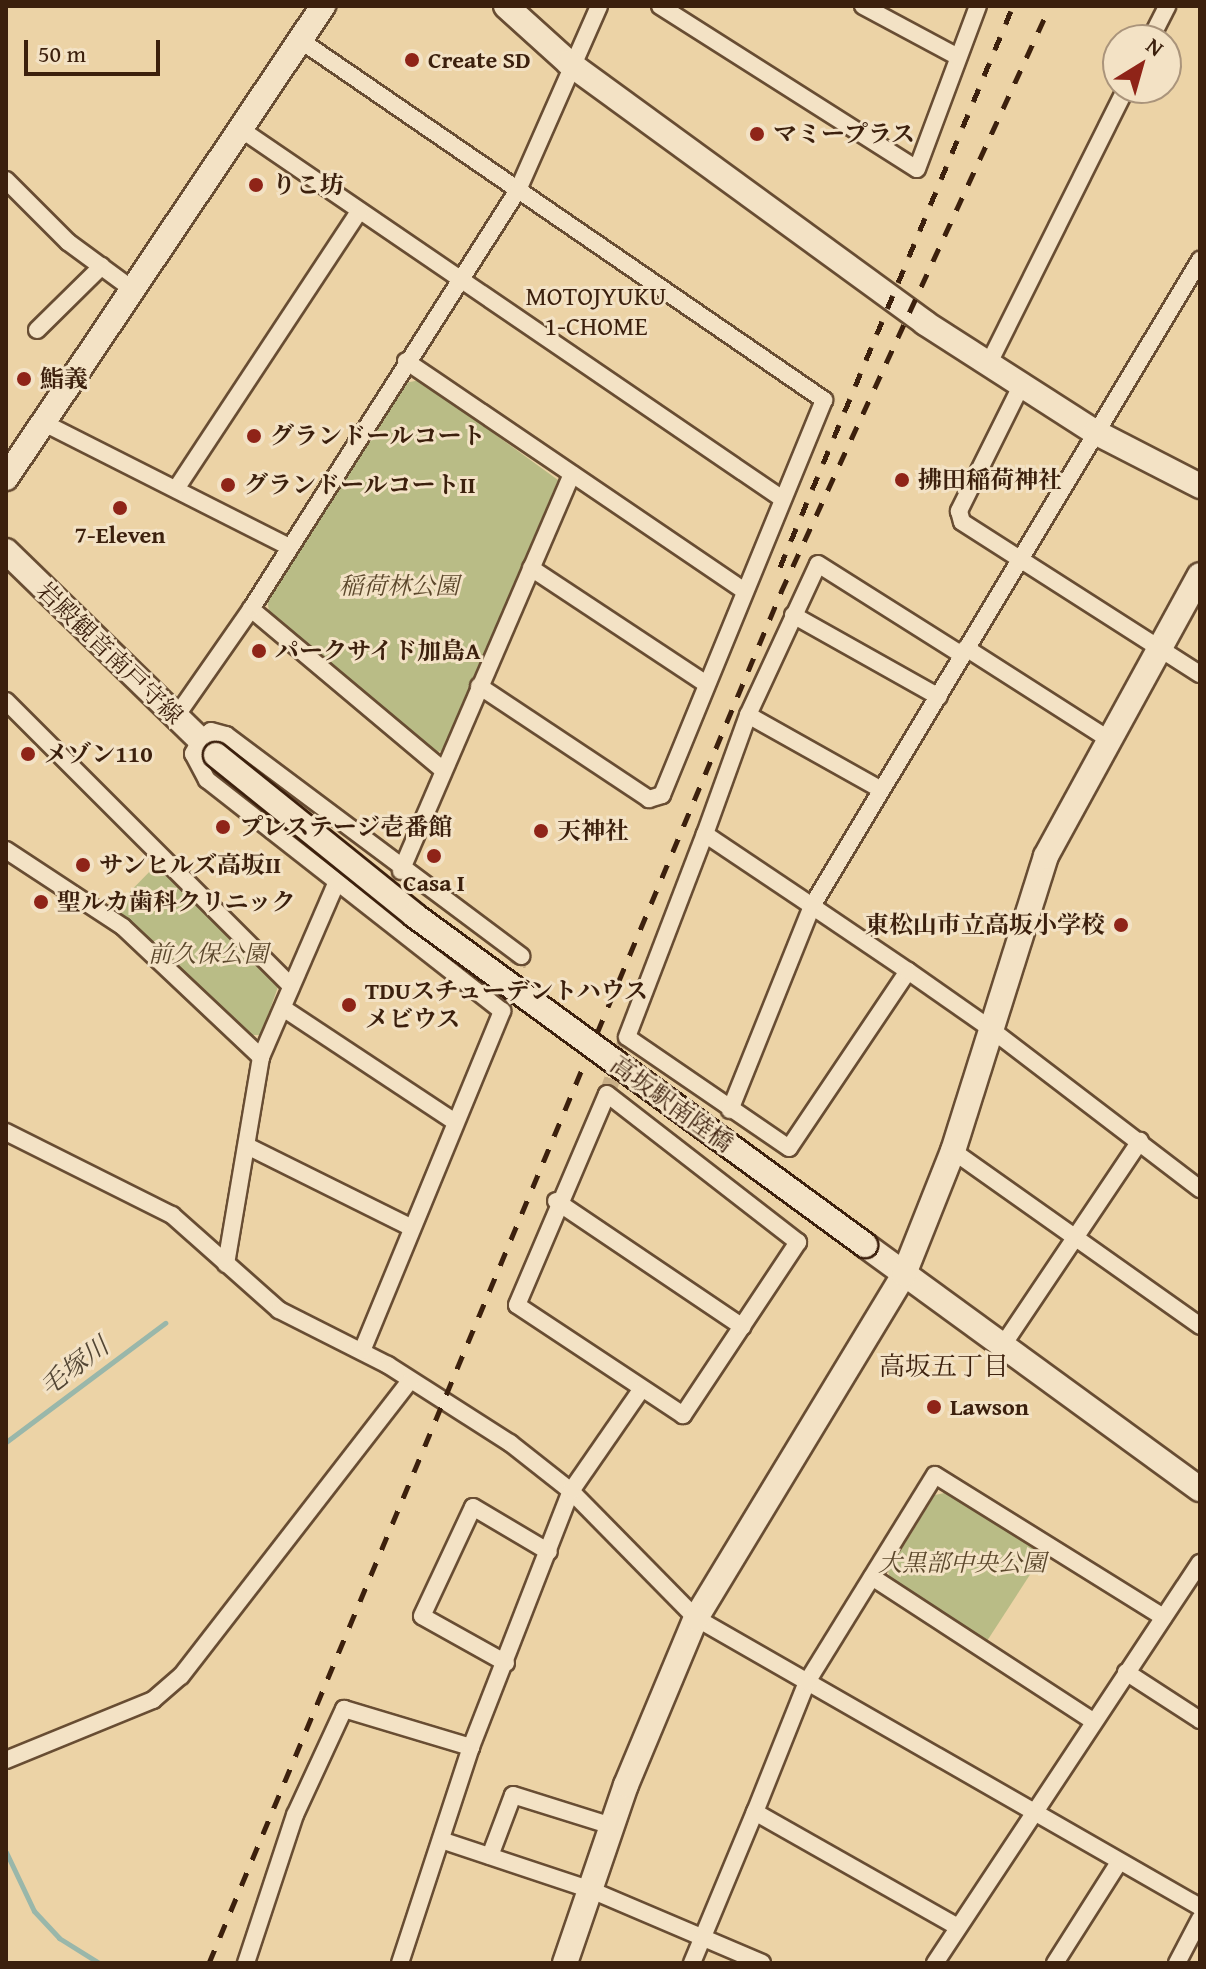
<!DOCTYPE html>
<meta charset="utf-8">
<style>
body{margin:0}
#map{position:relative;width:1206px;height:1969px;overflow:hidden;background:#ecd3a6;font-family:"Gentium Book Plus","Noto Serif JP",serif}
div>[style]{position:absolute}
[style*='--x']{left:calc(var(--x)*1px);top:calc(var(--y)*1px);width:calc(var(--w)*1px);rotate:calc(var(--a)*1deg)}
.green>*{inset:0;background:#b9bc86}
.stream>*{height:5px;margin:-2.5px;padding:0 2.5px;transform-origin:2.5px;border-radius:2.5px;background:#99b7aa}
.street-tunnel>*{height:16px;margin-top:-8px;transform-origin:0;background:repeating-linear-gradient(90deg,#c9af87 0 16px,transparent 0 24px)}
.roads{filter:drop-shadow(2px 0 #684d33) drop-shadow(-2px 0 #684d33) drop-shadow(0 2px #684d33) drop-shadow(0 -2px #684d33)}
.street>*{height:16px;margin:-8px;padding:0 8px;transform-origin:8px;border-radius:8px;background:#f3e2c5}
.secondary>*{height:24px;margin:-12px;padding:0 12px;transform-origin:12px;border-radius:12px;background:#f3e2c5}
.rail>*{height:5px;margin-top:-2.5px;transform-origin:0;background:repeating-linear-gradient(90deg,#3c200d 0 14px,transparent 0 28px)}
.bridges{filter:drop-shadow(2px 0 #3c200d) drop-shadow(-2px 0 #3c200d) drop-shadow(0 2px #3c200d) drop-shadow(0 -2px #3c200d)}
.secondary-bridge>*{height:24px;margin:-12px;padding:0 12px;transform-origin:12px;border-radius:12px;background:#f3e2c5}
.dots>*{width:22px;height:22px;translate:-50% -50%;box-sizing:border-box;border:4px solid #f3e2c5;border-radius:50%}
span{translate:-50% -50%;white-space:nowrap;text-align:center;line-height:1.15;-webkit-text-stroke:6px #f3e2c5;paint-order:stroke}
.poi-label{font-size:24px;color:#3c200d;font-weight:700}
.left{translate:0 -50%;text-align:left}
.right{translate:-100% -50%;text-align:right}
.park-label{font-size:24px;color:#5b472b;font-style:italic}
.street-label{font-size:24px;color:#3c200d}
.neighbourhood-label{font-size:26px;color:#3c200d}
.water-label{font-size:26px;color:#534634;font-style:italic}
.frame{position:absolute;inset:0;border:8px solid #3c200d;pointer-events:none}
.north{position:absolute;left:1102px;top:24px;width:80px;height:80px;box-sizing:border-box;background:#f3e2c5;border:2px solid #aa947b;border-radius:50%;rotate:37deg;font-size:22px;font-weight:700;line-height:32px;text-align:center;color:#3c200d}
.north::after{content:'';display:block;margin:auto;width:28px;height:36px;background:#8f2418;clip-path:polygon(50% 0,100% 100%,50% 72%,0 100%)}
.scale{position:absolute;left:24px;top:40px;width:136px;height:36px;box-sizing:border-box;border:4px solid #3c200d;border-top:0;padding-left:10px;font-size:24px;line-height:28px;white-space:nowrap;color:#3c200d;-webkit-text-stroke:6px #f3e2c5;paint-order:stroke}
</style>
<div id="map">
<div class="green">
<i style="clip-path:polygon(420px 380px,558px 480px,443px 751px,431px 753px,269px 611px,267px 599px,405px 383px)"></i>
<i style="clip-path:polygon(157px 864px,279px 984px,261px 1035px,251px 1035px,114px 908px)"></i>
<i style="clip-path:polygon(949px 1492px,1044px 1553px,987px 1641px,890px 1579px,888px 1571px,935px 1495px)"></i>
</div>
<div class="stream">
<i style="--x:6;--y:1442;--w:199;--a:-36.8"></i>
<i style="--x:6;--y:1852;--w:65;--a:64.6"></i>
<i style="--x:34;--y:1911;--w:37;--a:47"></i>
<i style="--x:59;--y:1938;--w:47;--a:32"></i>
</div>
<div class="street-tunnel">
<i style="--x:502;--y:1011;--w:58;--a:-70.9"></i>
<i style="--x:607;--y:1094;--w:60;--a:-70.7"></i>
</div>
<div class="roads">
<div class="street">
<i style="--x:660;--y:6;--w:304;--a:32.4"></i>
<i style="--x:917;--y:169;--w:174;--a:-69.5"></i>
<i style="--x:863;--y:6;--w:108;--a:28.2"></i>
<i style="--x:300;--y:40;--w:636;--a:34.49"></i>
<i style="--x:824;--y:400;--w:427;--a:112.3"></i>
<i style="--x:662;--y:795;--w:14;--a:163"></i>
<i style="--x:649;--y:799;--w:204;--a:-146.4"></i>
<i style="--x:1150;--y:40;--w:38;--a:-63"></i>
<i style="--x:242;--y:130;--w:653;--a:34.32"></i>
<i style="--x:6;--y:180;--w:88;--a:45"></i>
<i style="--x:68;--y:242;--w:84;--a:36.3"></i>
<i style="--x:37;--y:330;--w:91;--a:-44.6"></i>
<i style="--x:406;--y:361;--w:406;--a:34.2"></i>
<i style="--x:988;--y:365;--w:309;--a:-63.5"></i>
<i style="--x:1021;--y:386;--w:140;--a:116.4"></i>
<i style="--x:959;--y:511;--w:11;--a:75"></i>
<i style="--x:962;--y:522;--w:282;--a:32.6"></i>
<i style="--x:46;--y:424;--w:271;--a:26.8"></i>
<i style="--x:176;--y:489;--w:333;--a:-56.6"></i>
<i style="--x:531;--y:568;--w:209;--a:33.5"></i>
<i style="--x:793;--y:615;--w:167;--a:29.3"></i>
<i style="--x:966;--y:648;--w:167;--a:32.6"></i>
<i style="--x:6;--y:701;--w:403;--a:45"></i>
<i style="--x:748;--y:715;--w:151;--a:29.3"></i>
<i style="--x:175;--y:718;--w:133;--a:-55.1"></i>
<i style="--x:443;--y:770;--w:251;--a:-140"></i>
<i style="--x:251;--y:609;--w:497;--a:-57.5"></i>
<i style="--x:518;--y:190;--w:201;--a:-66.2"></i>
<i style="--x:705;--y:834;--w:127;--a:-70.1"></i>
<i style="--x:748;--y:715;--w:166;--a:-65.1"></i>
<i style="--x:818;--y:564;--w:170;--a:32.3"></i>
<i style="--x:6;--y:850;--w:140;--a:33.3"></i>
<i style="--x:123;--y:927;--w:190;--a:43.3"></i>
<i style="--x:401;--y:871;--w:432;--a:-66.7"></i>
<i style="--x:908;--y:971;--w:213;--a:123.9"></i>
<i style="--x:789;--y:1148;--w:196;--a:-145.6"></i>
<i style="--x:627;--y:1037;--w:217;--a:-69"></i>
<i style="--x:705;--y:834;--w:129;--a:33.9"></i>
<i style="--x:812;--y:906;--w:116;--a:34.1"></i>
<i style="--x:908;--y:971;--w:98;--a:35"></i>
<i style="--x:988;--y:1027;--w:267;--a:37.4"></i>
<i style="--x:283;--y:1008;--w:205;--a:33.5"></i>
<i style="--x:607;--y:1094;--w:242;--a:37.8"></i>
<i style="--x:798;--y:1242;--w:208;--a:123.6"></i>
<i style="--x:683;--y:1415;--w:199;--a:-146.5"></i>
<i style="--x:517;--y:1305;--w:229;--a:-66.9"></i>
<i style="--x:730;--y:1110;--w:220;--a:-68.1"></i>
<i style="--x:812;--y:906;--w:754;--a:-59.01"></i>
<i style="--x:6;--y:1132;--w:186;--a:26.6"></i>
<i style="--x:172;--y:1215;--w:143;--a:41.6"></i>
<i style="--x:279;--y:1310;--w:122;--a:26.8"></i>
<i style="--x:388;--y:1365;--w:145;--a:32.6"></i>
<i style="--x:510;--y:1443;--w:78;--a:38.2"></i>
<i style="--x:571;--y:1491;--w:178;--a:45.5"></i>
<i style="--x:696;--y:1618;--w:581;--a:29.83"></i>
<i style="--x:247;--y:1146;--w:182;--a:26.4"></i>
<i style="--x:953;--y:1151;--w:303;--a:35.3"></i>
<i style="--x:556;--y:1201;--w:225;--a:34"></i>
<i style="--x:226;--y:1264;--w:210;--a:-80.4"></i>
<i style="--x:261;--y:1057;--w:186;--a:-66.6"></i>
<i style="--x:1003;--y:1345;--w:246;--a:-56.1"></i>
<i style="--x:362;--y:1351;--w:368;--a:-67.6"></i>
<i style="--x:502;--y:1011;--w:375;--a:-141.9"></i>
<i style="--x:207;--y:780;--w:30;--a:-118"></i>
<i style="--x:193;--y:754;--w:16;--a:-63"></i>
<i style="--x:200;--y:740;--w:14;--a:-39"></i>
<i style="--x:211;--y:731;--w:16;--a:15"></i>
<i style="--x:226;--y:735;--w:369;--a:36.8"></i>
<i style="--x:872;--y:1577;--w:264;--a:33.1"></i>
<i style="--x:506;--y:1663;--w:96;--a:-150.8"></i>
<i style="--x:422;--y:1616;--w:120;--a:-64.9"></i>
<i style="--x:473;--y:1507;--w:88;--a:30.6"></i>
<i style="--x:1126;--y:1672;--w:88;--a:33"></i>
<i style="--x:6;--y:1760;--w:159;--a:-22.2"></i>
<i style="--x:153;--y:1700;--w:37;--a:-41"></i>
<i style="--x:181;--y:1676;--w:373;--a:-52.2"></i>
<i style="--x:441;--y:1840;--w:158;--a:18.4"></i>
<i style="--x:591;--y:1890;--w:186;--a:23.1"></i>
<i style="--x:490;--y:1856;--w:65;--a:-69.3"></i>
<i style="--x:513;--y:1795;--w:104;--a:17.4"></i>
<i style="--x:958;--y:1927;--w:233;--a:-150.5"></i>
<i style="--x:755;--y:1812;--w:140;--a:-68.2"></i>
<i style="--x:807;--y:1682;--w:243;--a:-58.3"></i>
<i style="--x:935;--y:1475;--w:269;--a:31.9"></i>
<i style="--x:246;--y:1963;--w:156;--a:-71.7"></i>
<i style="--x:295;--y:1815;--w:117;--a:-65.2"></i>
<i style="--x:344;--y:1709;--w:133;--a:16.7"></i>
<i style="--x:400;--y:1963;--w:227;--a:-71.8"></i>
<i style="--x:471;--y:1747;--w:275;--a:-68.7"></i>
<i style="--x:571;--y:1491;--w:123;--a:-55.3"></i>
<i style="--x:692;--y:1963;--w:164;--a:-67.4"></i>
<i style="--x:935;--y:1963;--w:480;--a:-56.5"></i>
<i style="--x:1055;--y:1963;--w:120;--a:-57.6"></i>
<i style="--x:1177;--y:1963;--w:50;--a:-62.4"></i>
</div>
<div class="secondary">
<i style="--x:506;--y:6;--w:85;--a:42.1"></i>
<i style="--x:569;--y:63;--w:441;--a:36.1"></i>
<i style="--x:925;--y:323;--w:202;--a:32.7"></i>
<i style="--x:1095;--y:432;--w:118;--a:27.2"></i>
<i style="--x:6;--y:478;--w:569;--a:-56.11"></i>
<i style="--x:6;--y:551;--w:293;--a:44.2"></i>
<i style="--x:865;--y:1245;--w:414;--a:36.1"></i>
<i style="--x:565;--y:1963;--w:188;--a:-71.1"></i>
<i style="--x:626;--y:1785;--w:181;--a:-67.3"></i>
<i style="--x:696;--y:1618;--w:402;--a:-58.8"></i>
<i style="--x:904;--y:1274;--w:132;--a:-68.3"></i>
<i style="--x:953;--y:1151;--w:309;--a:-72.5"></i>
<i style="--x:1046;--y:856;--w:320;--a:-61.3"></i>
</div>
</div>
<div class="rail">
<i style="--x:780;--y:567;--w:607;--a:-67.45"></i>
<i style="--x:209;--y:1963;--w:1486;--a:-67.35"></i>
<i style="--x:781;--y:592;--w:645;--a:-65.34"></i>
</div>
<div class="bridges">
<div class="secondary-bridge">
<i style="--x:216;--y:755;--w:255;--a:38.9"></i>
<i style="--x:414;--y:915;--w:559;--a:36.19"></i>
</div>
</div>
<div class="dots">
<i style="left:412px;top:60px;background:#8f2418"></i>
<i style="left:757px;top:134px;background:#8f2418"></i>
<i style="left:256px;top:185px;background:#8f2418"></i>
<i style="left:24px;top:379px;background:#8f2418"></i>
<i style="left:254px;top:436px;background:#8f2418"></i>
<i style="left:902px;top:480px;background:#8f2418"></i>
<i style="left:228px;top:485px;background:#8f2418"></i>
<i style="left:120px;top:508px;background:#8f2418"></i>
<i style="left:259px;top:651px;background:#8f2418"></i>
<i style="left:28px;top:754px;background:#8f2418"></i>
<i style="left:223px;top:827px;background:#8f2418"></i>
<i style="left:541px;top:831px;background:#8f2418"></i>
<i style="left:434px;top:856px;background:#8f2418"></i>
<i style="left:83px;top:865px;background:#8f2418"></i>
<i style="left:41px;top:902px;background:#8f2418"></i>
<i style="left:1121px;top:925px;background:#8f2418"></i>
<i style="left:349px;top:1005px;background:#8f2418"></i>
<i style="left:934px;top:1407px;background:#8f2418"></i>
</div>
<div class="poi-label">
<span class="left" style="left:428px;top:60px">Create SD</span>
<span class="left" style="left:773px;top:134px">マミープラス</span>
<span class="left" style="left:272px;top:185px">りこ坊</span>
<span class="left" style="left:40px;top:379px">鮨義</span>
<span class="left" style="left:270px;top:436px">グランドールコート</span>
<span class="left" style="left:918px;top:480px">拂田稲荷神社</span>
<span class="left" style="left:244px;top:485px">グランドールコートⅡ</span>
<span style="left:120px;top:535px">7-Eleven</span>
<span class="left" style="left:275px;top:651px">パークサイド加島A</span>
<span class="left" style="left:44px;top:754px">メゾン110</span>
<span class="left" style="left:239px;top:827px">プレステージ壱番館</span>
<span class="left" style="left:557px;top:831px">天神社</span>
<span class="left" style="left:99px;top:865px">サンヒルズ高坂Ⅱ</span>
<span style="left:434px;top:883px">Casa I</span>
<span class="left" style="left:57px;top:902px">聖ルカ歯科クリニック</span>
<span class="right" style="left:1105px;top:925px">東松山市立高坂小学校</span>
<span class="left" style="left:365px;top:1005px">TDUスチューデントハウス<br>メビウス</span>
<span class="left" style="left:950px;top:1407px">Lawson</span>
</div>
<div class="park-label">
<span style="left:399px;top:586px">稲荷林公園</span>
<span style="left:208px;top:954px">前久保公園</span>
<span style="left:962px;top:1563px">大黒部中央公園</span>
</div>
<div class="street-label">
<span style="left:110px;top:653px;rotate:44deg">岩殿観音南戸守線</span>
<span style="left:672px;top:1104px;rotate:36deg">高坂駅南陸橋</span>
</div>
<div class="neighbourhood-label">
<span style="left:596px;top:311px">MOTOJYUKU<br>1-CHOME</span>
<span style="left:944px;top:1366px">高坂五丁目</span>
</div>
<div class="water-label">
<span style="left:74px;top:1366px;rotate:-37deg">毛塚川</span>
</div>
<div class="frame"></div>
<div class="north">N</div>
<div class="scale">50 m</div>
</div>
